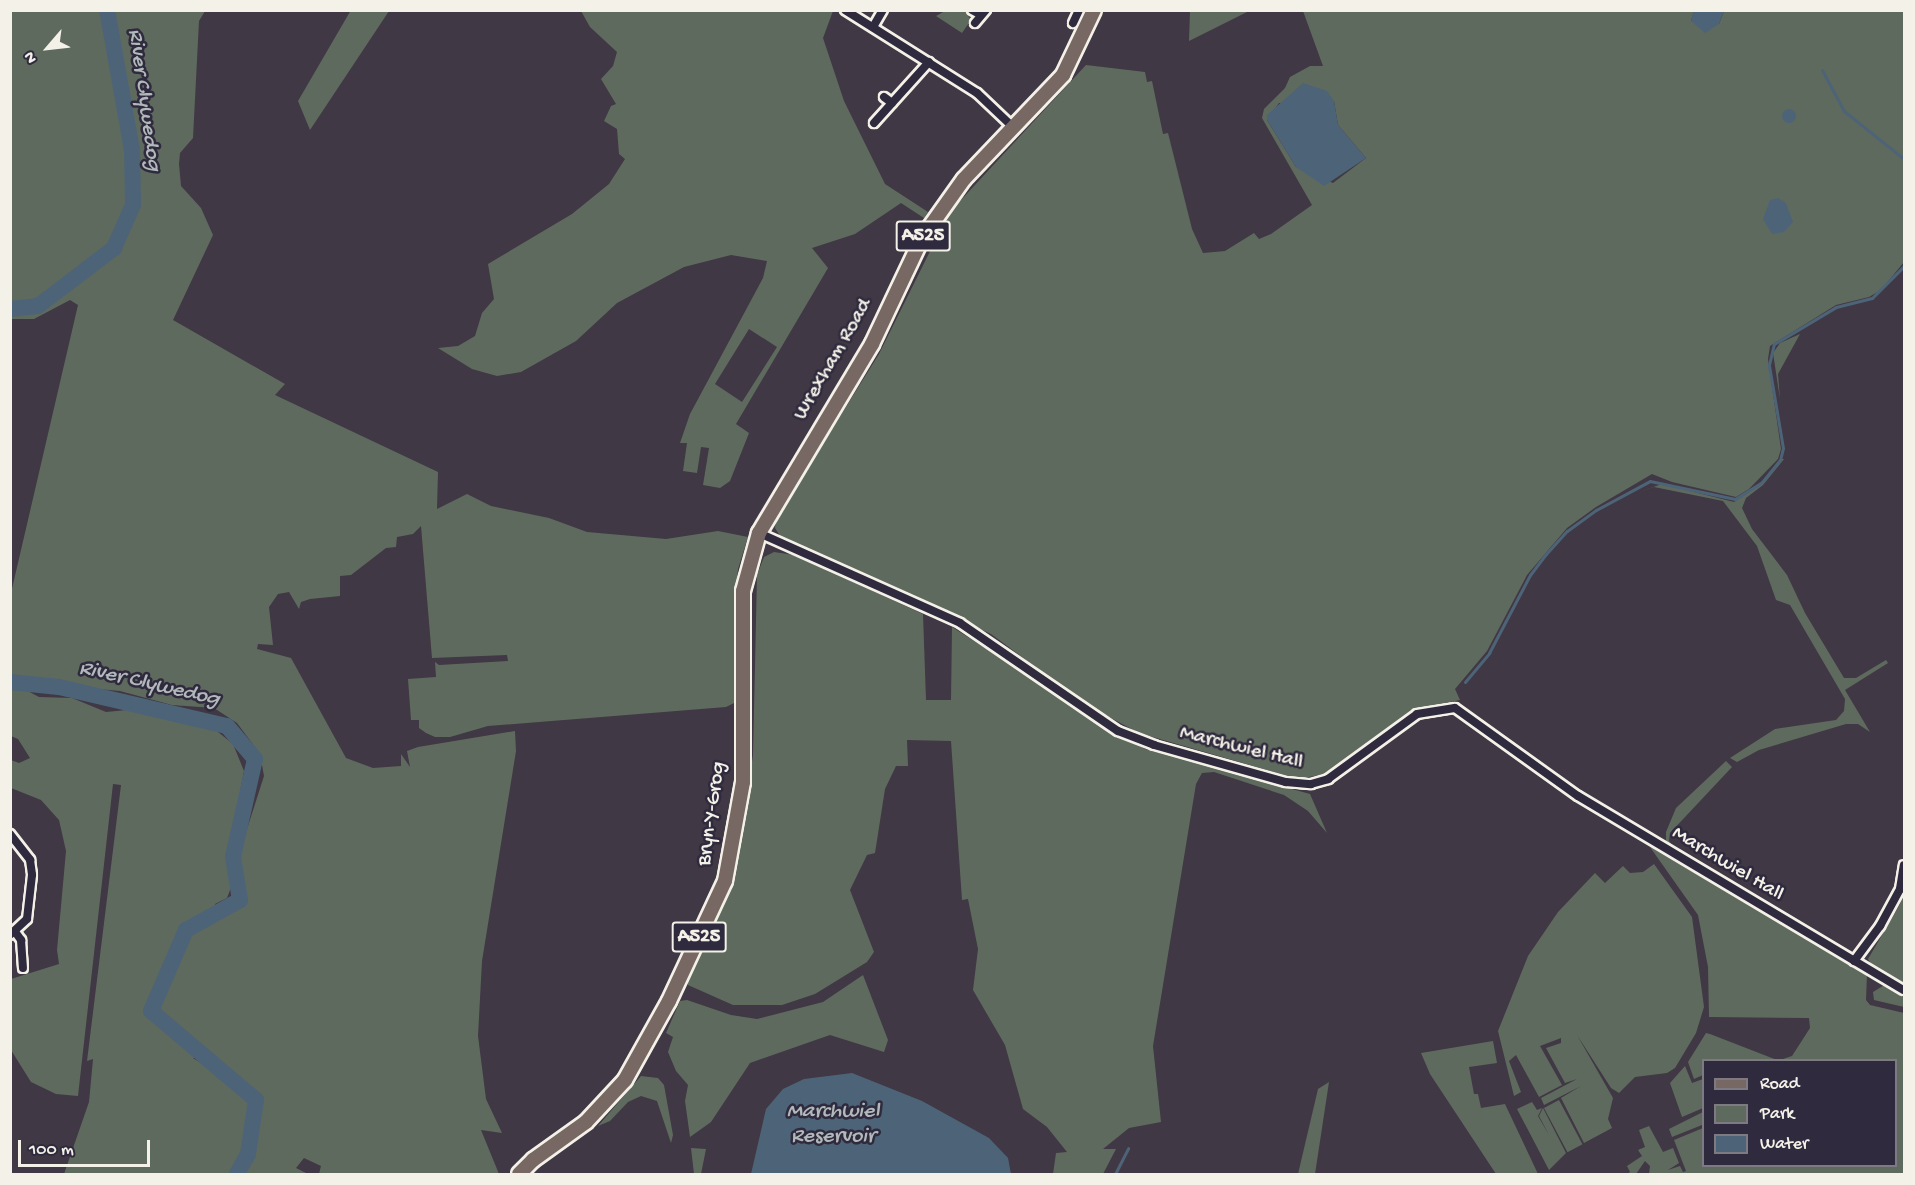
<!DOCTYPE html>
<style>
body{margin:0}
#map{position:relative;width:1915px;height:1185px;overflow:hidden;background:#403844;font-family:"Gochi Hand",sans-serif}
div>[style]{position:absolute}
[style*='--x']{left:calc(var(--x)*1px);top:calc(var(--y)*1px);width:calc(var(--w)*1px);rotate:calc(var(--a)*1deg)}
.green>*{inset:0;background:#5f6a5e;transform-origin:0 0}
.water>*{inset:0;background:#4d6478}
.round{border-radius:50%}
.stream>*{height:3px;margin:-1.5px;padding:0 1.5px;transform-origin:1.5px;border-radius:1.5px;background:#4d6478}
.river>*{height:16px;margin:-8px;padding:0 8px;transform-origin:8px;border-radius:8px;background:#4d6478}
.roads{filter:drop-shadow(2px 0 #f4f1e8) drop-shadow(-2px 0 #f4f1e8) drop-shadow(0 2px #f4f1e8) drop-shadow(0 -2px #f4f1e8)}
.minor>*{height:8px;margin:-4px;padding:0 4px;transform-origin:4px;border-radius:4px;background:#2f2a3d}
.primary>*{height:14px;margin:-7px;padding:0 7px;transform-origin:7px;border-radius:7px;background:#776864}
span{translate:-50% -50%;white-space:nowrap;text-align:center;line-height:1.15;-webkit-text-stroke:5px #2f2a3d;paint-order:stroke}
.shield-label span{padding:2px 4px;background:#2f2a3d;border:2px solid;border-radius:4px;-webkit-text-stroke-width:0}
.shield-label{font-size:20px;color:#f4f1e8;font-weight:700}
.street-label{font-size:21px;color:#f4f1e8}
.water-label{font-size:22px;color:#b1b9bb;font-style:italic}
.frame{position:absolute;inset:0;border:12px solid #f4f1e8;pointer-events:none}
.legend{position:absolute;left:1702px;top:1059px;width:195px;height:108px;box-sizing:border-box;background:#2f2a3d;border:2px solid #7e7a81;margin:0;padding:8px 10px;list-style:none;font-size:18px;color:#f4f1e8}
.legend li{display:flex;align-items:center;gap:12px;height:30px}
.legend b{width:30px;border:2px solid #7e7a81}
.north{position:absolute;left:18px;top:18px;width:60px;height:60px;-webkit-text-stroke:4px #2f2a3d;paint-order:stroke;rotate:242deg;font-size:16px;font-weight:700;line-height:24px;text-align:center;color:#f4f1e8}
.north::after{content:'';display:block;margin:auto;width:21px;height:27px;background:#f4f1e8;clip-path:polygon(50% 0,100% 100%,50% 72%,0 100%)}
.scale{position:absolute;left:18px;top:1140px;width:132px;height:27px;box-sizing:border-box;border:3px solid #f4f1e8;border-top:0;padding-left:8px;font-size:18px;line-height:21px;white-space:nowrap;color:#f4f1e8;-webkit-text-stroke:4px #2f2a3d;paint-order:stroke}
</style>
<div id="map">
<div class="green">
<i style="clip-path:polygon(evenodd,119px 10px,205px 11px,199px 21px,193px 138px,180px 153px,179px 164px,181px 186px,201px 208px,213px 235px,173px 320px,285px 384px,275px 395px,438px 472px,437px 509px,467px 494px,491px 506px,549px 518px,587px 532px,666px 539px,718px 531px,748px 537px,738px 569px,734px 609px,736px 702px,726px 707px,488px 726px,450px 737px,435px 737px,426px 733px,419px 728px,419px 720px,411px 720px,408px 679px,436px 677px,435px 662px,439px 665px,508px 661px,507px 655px,432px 658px,421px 526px,413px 534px,397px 537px,396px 547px,386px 548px,351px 575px,340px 576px,340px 596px,310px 599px,301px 602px,299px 609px,289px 592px,278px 594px,269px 607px,273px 645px,258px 644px,257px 649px,291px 658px,346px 758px,373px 768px,401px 766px,401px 754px,410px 767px,407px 751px,418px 747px,515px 731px,516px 751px,482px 961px,478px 1036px,486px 1099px,502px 1133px,481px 1130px,499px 1174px,319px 1174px,321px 1166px,304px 1158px,296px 1168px,308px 1174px,64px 1174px,89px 1102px,93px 1059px,87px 1061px,121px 785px,113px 784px,78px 1096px,56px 1094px,31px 1082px,11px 1050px,11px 979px,59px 964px,57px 950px,66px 851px,59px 820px,41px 800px,11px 788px,11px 760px,19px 763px,30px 758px,18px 739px,11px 736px,11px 593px,78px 305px,70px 300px,34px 319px,11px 319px,11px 11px,119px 10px,22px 682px,120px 691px,172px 705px,214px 708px,237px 723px,260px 754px,264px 776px,238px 857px,245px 906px,217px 921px,215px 904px,227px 898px,232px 885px,228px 855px,244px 771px,233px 744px,213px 728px,137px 709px,106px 712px,72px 698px,39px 697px,22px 688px,22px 682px,119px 10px,211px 1056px,223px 1077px,193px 1058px,211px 1056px)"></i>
<i style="clip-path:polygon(351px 10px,389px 11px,310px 130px,298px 101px)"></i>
<i style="clip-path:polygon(evenodd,1440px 10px,1694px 11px,1691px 21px,1719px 24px,1724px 11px,1904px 11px,1904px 262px,1881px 290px,1869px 297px,1836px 305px,1770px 346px,1768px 359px,1781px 449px,1778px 459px,1749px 489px,1736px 497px,1672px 482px,1652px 474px,1596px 507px,1567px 528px,1527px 575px,1487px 651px,1455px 689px,1460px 700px,1419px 708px,1325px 774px,1298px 779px,1139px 733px,1085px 704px,991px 634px,782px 539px,775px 528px,776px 519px,879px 354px,949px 213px,1086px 65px,1145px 72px,1147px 82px,1152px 81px,1163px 134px,1168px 133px,1192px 229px,1203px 253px,1225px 251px,1254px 233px,1259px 239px,1271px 234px,1312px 205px,1262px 118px,1264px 109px,1285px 88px,1290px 77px,1310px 66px,1323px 66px,1303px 11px,1440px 10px,1334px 101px,1338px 125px,1366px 158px,1333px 183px,1296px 167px,1267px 120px,1279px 103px,1334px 101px)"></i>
<i style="clip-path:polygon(evenodd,581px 11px,833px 11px,823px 38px,844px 101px,885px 184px,928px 212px,924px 218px,901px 203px,855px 234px,812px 248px,828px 268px,736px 424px,749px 433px,730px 481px,720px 488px,703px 485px,709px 448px,701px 447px,697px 473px,683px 471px,687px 443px,680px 443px,690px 414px,763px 278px,767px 261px,731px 255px,684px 267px,617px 303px,576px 341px,521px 372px,497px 376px,472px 369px,438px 348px,458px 346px,475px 336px,482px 313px,494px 299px,488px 264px,572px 214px,609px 184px,625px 159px,619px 154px,617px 129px,604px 121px,611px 106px,616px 104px,601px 79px,613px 66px,617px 52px,590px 27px,581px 11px,749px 329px,777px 347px,742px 402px,715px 384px,749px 329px)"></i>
<i style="clip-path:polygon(945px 11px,965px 11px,971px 20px,962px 33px,936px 16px)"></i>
<i style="clip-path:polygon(1190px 11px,1190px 10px,1249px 11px,1189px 41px)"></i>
<i style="clip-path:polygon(1800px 334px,1778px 374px,1780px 399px,1773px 353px,1780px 343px)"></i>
<i style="clip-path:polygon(1782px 459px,1784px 459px,1763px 485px,1746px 498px,1742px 508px,1752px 529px,1787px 575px,1805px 613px,1844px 678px,1856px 678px,1886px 660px,1888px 663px,1845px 690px,1870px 732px,1858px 724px,1846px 724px,1759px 750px,1737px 762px,1730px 758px,1775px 729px,1836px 720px,1844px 711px,1845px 699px,1790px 605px,1776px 600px,1757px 546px,1723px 501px,1654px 487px,1639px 492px,1662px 484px,1734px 502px,1763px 483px)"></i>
<i style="clip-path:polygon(774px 552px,794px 555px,923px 614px,926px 700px,951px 700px,952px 627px,1145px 749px,1310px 794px,1327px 833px,1308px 811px,1284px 795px,1214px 772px,1202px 773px,1196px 784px,1153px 1046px,1161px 1122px,1129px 1128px,1103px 1149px,1116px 1149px,1103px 1174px,1053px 1174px,1056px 1153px,1067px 1152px,1047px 1127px,1023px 1109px,1005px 1045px,973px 990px,978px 949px,968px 899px,962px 900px,951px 741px,907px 740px,908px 766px,896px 766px,885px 789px,875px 853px,867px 855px,850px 890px,874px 952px,867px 962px,815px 994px,782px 1005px,733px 1005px,688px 985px,688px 979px,726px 900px,737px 860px,753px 755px,757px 575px,764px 557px)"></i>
<i style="clip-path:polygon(1726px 761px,1732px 767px,1670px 833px,1669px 841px,1675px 849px,1666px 843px,1666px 832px,1676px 808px)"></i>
<i style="clip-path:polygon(1650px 847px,1867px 974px,1866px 1000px,1870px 1005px,1904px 1013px,1904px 1174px,1649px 1174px,1650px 1166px,1645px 1161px,1636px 1174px,1627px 1174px,1630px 1172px,1627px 1166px,1642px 1156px,1638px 1150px,1645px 1147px,1639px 1130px,1649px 1126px,1663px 1152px,1673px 1148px,1679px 1163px,1668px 1170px,1680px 1166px,1683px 1172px,1686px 1171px,1674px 1140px,1703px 1128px,1704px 1166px,1896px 1166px,1896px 1060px,1780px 1060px,1792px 1056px,1810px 1028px,1809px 1018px,1709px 1017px,1708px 967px,1698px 915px)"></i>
<i style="clip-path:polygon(1654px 864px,1692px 917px,1704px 1007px,1696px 1033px,1675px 1068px,1667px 1073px,1635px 1077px,1619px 1093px,1611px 1088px,1577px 1035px,1613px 1098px,1608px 1119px,1612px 1128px,1584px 1143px,1561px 1098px,1581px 1086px,1544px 1105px,1541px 1098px,1577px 1079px,1565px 1083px,1546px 1048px,1561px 1043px,1561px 1038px,1540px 1046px,1562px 1085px,1539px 1097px,1516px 1055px,1509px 1061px,1521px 1092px,1514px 1096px,1498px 1031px,1528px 956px,1558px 912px,1595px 873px,1605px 883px,1623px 866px,1630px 873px,1643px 872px)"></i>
<i style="clip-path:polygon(1904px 890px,1904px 986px,1873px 968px,1868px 959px,1900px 904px)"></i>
<i style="clip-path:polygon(863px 975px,888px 1040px,884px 1052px,830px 1035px,750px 1063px,711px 1122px,690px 1137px,685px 1101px,688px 1085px,676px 1071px,668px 1052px,673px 1037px,666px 1033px,680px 1001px,687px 1000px,731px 1015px,757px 1019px,823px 1002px)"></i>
<i style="clip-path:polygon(1886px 984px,1904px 995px,1904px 1007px,1874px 1000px,1873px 992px)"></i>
<i style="clip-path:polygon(1706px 1033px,1710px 1034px,1777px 1060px,1704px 1060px,1703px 1075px,1694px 1079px,1688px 1062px)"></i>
<i style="clip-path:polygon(1493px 1041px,1497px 1063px,1469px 1067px,1474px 1094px,1478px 1094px,1481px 1108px,1505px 1104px,1538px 1174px,1496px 1174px,1430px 1074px,1421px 1053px)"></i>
<i style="clip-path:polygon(1685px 1066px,1692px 1083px,1703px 1079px,1703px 1108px,1682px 1117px,1670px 1083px)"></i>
<i style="clip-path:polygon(641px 1076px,658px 1078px,664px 1085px,673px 1135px,671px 1143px,657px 1101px,641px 1096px,628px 1102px,610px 1121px,598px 1126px)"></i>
<i style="clip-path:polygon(1329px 1082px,1315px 1174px,1298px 1174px,1318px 1089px)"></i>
<i style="left:1559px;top:1100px;width:50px;height:17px;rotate:62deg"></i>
<i style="clip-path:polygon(1532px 1102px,1537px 1110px,1542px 1108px,1538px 1116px,1549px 1135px,1539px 1116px,1543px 1108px,1566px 1153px,1549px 1170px,1517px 1109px)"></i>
<i style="clip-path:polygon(1703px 1112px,1702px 1125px,1672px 1137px,1669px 1129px)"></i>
<i style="clip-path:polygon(691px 1148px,706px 1149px,701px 1174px,694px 1174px)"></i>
</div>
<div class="water">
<i style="clip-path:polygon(1694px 10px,1724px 10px,1724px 11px,1719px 24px,1705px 33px,1691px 21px)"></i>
<i style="clip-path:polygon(1303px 83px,1327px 91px,1334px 101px,1338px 125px,1366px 158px,1324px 186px,1296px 167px,1267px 120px,1267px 115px)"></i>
<i class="round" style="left:1782px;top:109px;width:14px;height:14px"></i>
<i style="clip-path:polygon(1778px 198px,1786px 203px,1793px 222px,1784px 232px,1772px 234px,1763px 219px,1770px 200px)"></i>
<i style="clip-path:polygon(852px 1073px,922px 1101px,989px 1138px,1008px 1158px,1011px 1174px,751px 1174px,766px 1109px,783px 1089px,804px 1079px)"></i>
</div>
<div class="stream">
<i style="--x:1822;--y:70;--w:47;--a:61.8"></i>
<i style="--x:1844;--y:111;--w:77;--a:38.7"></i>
<i style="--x:1465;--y:682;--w:38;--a:-50"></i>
<i style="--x:1489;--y:653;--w:88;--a:-62.3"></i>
<i style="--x:1530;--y:575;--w:26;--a:-53"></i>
<i style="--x:1546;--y:554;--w:31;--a:-48"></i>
<i style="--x:1567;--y:531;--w:36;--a:-36"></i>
<i style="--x:1596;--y:510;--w:61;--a:-28.2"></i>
<i style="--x:1650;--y:481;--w:87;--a:12"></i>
<i style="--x:1735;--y:499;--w:32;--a:-32"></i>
<i style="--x:1762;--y:482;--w:28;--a:-51"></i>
<i style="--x:1780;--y:460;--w:12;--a:-76"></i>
<i style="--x:1783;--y:448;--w:84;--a:-99.6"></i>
<i style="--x:1769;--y:365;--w:22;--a:-77"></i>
<i style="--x:1774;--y:344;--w:72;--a:-30.8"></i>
<i style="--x:1836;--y:307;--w:37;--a:-14"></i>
<i style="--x:1872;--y:298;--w:45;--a:-45"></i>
<i style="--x:1115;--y:1174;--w:29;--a:-63"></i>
</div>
<div class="river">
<i style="--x:10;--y:309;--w:28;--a:-6"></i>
<i style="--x:38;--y:306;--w:96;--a:-37.3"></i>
<i style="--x:114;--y:248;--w:47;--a:-66.2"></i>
<i style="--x:133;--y:205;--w:55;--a:-91"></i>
<i style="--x:132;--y:150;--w:142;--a:-100.1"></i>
<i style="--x:10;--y:682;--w:49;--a:5.8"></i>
<i style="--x:59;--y:687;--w:172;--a:13.1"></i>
<i style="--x:227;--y:726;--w:43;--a:49.7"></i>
<i style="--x:255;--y:759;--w:100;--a:102.7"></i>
<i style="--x:233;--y:857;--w:44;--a:80.8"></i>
<i style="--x:240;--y:900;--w:62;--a:150.9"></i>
<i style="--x:186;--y:930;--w:88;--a:113.4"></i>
<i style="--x:151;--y:1011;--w:138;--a:40.3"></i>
<i style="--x:256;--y:1100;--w:55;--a:98.4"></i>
<i style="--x:248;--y:1154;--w:23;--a:119"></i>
</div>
<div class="roads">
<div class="minor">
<i style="--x:845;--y:10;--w:156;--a:32.2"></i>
<i style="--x:977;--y:93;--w:51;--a:43.4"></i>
<i style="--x:972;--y:10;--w:10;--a:29"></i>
<i style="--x:975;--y:23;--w:17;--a:-50"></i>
<i style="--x:1073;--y:23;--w:14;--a:-65"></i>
<i style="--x:873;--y:27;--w:20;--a:-60"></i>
<i style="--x:884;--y:97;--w:10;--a:37"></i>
<i style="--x:874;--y:123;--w:82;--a:-48"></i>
<i style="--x:759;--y:533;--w:220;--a:24.1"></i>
<i style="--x:960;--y:623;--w:191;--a:34.4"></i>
<i style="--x:1118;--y:731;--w:39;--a:21"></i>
<i style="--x:1154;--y:745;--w:137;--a:15.7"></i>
<i style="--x:1286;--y:782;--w:25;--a:5"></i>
<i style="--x:1311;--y:784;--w:18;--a:-16"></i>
<i style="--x:1328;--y:779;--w:110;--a:-36.1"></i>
<i style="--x:1417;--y:714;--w:38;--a:-9"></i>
<i style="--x:1455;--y:708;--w:151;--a:35.6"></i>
<i style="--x:1578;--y:796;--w:379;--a:30.8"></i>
<i style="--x:10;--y:834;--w:33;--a:52"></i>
<i style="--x:30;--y:860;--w:15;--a:82"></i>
<i style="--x:32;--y:875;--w:44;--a:96.5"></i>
<i style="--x:27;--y:919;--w:23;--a:137"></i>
<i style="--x:16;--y:933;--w:9;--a:54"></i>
<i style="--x:21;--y:940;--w:28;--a:86"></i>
<i style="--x:1854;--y:961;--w:44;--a:-53.4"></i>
<i style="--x:1880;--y:926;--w:42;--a:-61.6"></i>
<i style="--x:1900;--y:889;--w:24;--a:-81"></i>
</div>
<div class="primary">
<i style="--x:519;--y:1174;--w:20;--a:-45"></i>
<i style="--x:533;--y:1160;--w:65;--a:-35.6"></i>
<i style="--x:586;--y:1122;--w:57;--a:-47.1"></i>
<i style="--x:625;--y:1080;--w:90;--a:-60.9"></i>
<i style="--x:669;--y:1001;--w:132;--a:-65"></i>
<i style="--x:725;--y:881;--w:101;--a:-79.7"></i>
<i style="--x:743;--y:782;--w:191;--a:-90"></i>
<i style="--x:743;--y:591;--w:60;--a:-74.6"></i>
<i style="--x:759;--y:533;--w:220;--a:-59.1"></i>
<i style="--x:872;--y:344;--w:117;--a:-64.7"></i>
<i style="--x:922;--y:238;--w:72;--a:-54.6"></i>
<i style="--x:964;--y:179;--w:144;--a:-46.4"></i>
<i style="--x:1063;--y:75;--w:72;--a:-64.5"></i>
</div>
</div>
<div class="shield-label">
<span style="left:923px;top:236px">A525</span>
<span style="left:699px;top:937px">A525</span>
</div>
<div class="street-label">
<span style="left:834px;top:360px;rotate:-60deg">Wrexham Road</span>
<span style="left:1241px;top:749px;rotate:14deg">Marchwiel Hall</span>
<span style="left:713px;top:814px;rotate:-82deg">Bryn-Y-Grog</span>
<span style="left:1727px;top:865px;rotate:31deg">Marchwiel Hall</span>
</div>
<div class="water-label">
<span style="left:143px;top:100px;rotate:82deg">River Clywedog</span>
<span style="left:149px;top:685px;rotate:13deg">River Clywedog</span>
<span style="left:833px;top:1125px">Marchwiel<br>Reservoir</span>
</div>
<div class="frame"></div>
<ul class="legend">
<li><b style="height:8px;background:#776864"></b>Road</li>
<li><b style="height:16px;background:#5f6a5e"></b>Park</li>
<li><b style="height:16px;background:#4d6478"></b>Water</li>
</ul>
<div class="north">N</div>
<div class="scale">100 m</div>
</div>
